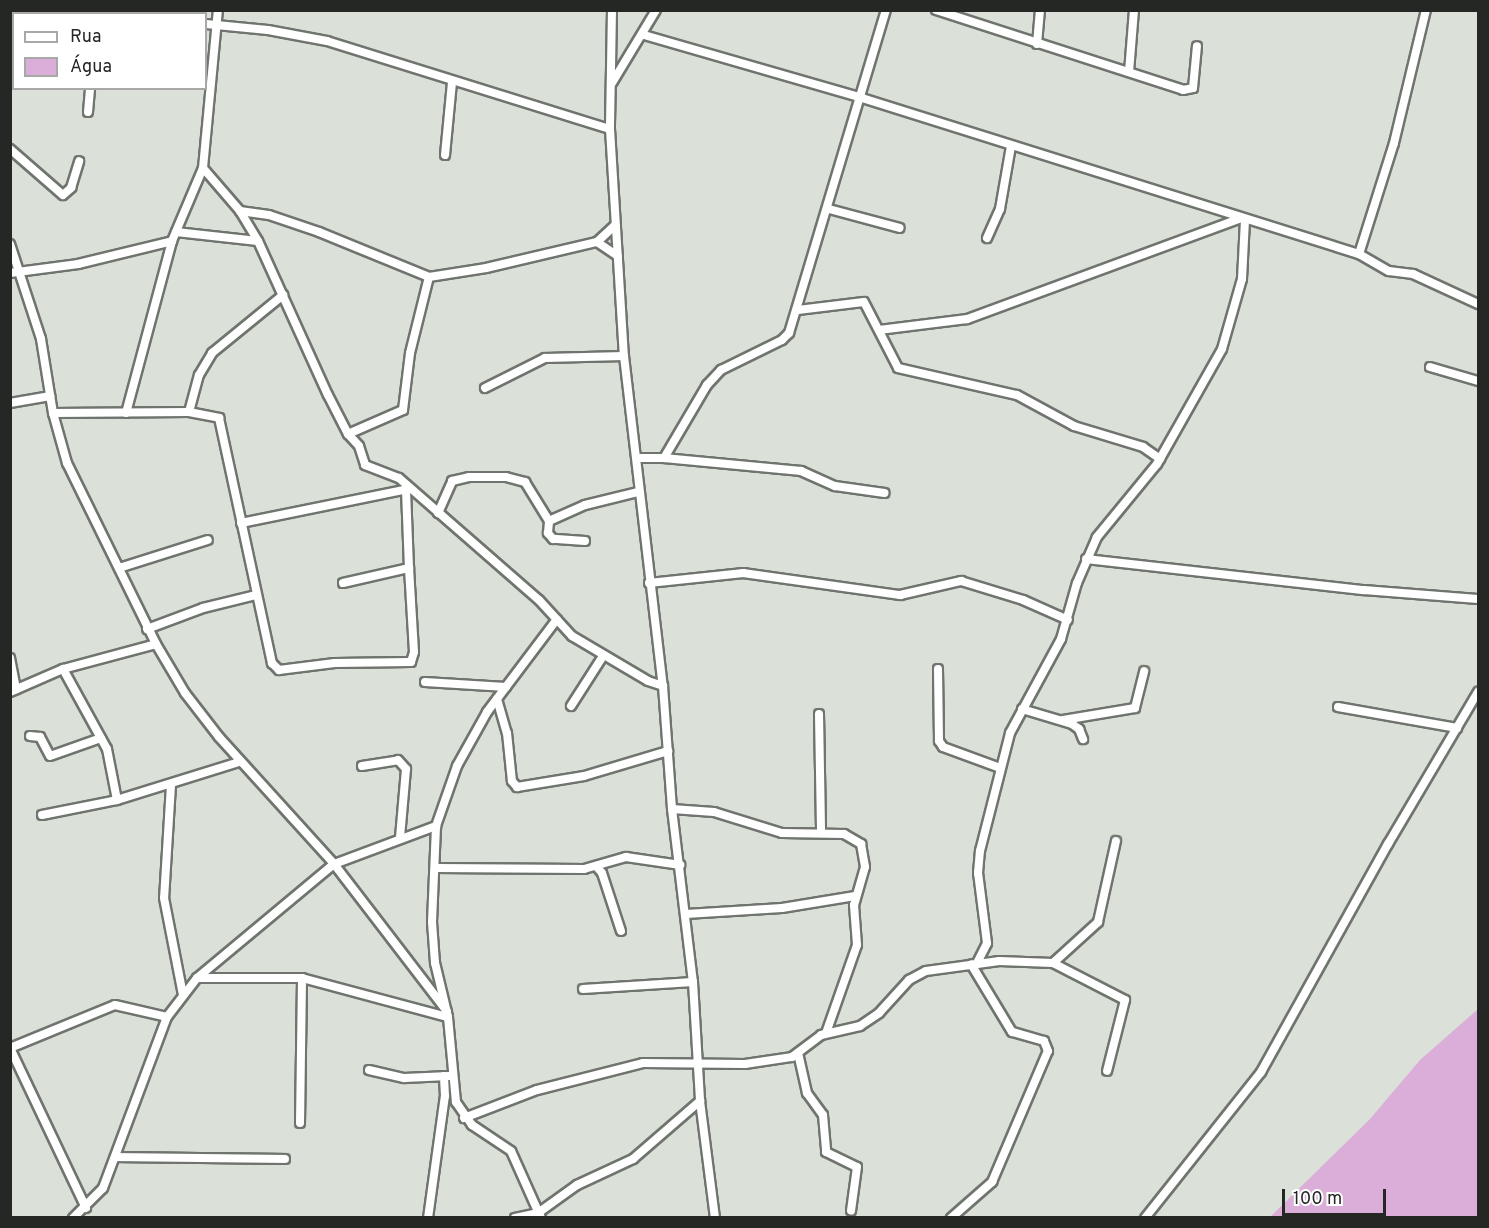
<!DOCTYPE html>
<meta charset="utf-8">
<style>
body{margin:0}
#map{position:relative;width:1489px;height:1228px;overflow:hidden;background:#dbe1d9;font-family:Overpass,sans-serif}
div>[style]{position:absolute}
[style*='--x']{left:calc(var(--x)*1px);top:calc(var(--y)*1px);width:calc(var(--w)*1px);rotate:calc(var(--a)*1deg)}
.water>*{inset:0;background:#daaed9}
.roads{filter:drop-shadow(2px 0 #6f756e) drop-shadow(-2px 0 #6f756e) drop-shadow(0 2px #6f756e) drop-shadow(0 -2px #6f756e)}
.minor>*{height:8px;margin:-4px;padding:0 4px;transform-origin:4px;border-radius:4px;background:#fff}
span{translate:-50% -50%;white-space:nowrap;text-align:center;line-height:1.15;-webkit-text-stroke:6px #fff;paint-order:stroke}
.frame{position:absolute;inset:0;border:12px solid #252724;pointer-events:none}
.legend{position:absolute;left:12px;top:12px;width:195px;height:78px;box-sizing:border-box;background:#fff;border:2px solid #a8a9a7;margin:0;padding:8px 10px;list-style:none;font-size:18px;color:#252724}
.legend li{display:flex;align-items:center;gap:12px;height:30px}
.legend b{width:30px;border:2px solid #a8a9a7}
.scale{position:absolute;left:1282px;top:1189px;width:104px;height:27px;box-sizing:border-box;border:3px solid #252724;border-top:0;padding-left:8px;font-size:18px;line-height:21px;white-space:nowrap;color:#252724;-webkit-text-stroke:4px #fff;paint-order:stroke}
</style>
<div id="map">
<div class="water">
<i style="clip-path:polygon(1478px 1009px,1478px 1217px,1270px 1217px,1370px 1119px,1420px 1060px)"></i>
</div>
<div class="roads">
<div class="minor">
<i style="--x:612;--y:10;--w:119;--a:91"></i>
<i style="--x:610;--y:129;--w:227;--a:86.5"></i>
<i style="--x:624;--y:356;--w:332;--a:83.3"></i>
<i style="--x:663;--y:686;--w:123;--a:85.8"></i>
<i style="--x:672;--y:809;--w:174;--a:83.1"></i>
<i style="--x:693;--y:982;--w:119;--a:86.6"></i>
<i style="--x:700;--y:1101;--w:118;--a:82.7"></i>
<i style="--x:936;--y:10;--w:260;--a:17.9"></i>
<i style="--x:1183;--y:90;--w:10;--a:-11"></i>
<i style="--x:1193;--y:88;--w:42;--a:-84.6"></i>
<i style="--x:10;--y:16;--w:4;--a:0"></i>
<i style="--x:206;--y:24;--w:62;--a:5.5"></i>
<i style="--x:268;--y:30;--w:60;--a:10.6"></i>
<i style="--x:327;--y:41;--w:296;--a:17.3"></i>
<i style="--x:644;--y:35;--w:227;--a:16.1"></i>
<i style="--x:862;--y:98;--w:521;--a:17.43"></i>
<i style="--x:1359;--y:254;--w:34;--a:30"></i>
<i style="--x:1389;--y:271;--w:24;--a:7"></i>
<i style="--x:1413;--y:274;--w:72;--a:24.8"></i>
<i style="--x:1037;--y:44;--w:34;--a:-85"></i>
<i style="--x:1129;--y:72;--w:62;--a:-85.4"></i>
<i style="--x:612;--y:83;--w:85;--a:-58.9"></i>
<i style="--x:88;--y:112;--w:24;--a:-85"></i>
<i style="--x:10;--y:149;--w:70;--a:41"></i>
<i style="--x:63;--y:195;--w:11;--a:-41"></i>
<i style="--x:71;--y:188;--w:28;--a:-73"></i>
<i style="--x:445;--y:155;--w:73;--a:-84.5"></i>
<i style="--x:203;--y:168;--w:57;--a:49.3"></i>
<i style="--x:240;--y:211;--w:35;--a:59"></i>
<i style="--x:258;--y:241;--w:169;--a:65.6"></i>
<i style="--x:328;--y:395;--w:44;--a:62.9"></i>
<i style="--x:348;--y:434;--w:16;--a:47"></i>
<i style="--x:359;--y:446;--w:20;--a:72"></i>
<i style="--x:365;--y:465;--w:36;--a:21"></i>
<i style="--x:399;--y:478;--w:186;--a:41.1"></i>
<i style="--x:539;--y:600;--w:49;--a:47.5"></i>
<i style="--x:572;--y:636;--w:88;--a:30.6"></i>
<i style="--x:648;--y:681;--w:16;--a:18"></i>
<i style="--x:829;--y:209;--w:73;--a:15"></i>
<i style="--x:240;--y:211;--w:29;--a:8"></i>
<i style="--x:269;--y:215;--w:53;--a:18.8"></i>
<i style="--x:319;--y:232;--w:119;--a:22.2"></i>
<i style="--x:429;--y:277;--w:58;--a:-9"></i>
<i style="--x:486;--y:268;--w:114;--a:-13.2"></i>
<i style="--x:597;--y:242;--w:25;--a:-43"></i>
<i style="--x:176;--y:232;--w:82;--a:6.3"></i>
<i style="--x:987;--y:238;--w:32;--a:-66"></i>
<i style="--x:1000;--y:209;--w:64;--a:-80.1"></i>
<i style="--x:597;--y:242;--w:25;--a:34"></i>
<i style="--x:10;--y:244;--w:100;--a:71.9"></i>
<i style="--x:41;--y:339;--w:75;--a:80.8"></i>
<i style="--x:53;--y:413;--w:52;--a:74.4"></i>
<i style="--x:67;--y:463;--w:202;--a:63.8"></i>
<i style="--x:156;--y:644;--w:57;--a:59.4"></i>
<i style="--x:185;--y:693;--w:56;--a:52.3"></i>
<i style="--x:219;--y:737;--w:171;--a:47.8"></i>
<i style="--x:334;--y:864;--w:185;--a:52.5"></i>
<i style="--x:1359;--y:254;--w:116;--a:-72.5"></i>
<i style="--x:1394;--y:143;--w:137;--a:-76.5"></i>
<i style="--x:10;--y:273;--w:69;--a:-7.5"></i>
<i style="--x:78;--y:264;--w:97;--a:-13.7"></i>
<i style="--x:798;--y:310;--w:66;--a:-6.9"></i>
<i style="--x:864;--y:302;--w:74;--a:62.7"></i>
<i style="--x:898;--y:368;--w:122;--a:12.8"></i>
<i style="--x:1017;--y:395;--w:65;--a:28.5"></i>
<i style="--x:1074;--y:426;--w:72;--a:16.9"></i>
<i style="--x:1143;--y:447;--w:21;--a:35"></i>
<i style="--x:879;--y:330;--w:89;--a:-7.1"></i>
<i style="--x:967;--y:319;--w:292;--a:-20.2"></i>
<i style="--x:1430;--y:367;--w:50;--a:16.3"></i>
<i style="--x:485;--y:388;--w:67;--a:-26.6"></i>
<i style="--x:545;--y:358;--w:79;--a:-1.5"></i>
<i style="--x:10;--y:403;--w:41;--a:-9.9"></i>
<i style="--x:189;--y:412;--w:38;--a:-75"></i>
<i style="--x:199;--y:375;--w:26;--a:-59"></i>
<i style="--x:212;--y:353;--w:92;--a:-39.2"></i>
<i style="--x:53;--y:413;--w:136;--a:-0.4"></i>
<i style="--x:189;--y:412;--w:31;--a:11"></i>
<i style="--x:219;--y:418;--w:251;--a:77.8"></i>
<i style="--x:272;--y:663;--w:10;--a:45"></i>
<i style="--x:279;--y:670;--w:56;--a:-7.1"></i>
<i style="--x:335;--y:663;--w:76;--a:-0.8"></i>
<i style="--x:411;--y:662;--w:10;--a:-73"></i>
<i style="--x:414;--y:652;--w:84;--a:-93.4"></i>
<i style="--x:126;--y:413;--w:178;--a:-75"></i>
<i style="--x:172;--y:241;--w:79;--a:-67"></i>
<i style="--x:203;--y:168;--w:159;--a:-84.6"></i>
<i style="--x:348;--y:434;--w:60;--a:-23.6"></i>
<i style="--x:403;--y:410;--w:57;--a:-83"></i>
<i style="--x:410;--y:353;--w:78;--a:-76"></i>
<i style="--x:637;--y:458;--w:27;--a:0"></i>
<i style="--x:664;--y:458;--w:85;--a:-59.5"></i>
<i style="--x:707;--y:385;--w:21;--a:-47"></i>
<i style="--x:721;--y:370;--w:68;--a:-26.2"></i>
<i style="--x:782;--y:340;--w:10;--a:-45"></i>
<i style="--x:789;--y:333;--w:337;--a:-73.3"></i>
<i style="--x:664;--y:458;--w:138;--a:5.4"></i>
<i style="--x:801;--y:471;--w:37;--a:24"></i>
<i style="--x:835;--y:486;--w:50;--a:8"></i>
<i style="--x:438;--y:513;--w:35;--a:-66"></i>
<i style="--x:452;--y:481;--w:17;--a:-13"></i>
<i style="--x:469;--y:477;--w:37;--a:0"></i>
<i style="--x:506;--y:477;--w:20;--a:15"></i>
<i style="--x:525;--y:482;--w:46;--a:58.4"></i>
<i style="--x:241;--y:523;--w:170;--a:-11.5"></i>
<i style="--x:585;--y:541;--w:32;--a:-176"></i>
<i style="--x:553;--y:539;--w:8;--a:-130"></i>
<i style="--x:548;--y:533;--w:12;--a:-85"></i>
<i style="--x:549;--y:521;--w:39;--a:-24"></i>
<i style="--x:585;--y:505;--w:55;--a:-13.8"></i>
<i style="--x:1086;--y:559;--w:280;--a:6.4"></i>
<i style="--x:1364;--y:590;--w:114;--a:4.5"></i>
<i style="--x:119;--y:568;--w:93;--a:-17.5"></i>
<i style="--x:343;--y:583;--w:68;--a:-12.8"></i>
<i style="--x:409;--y:568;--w:79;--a:-92.2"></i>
<i style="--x:649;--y:583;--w:95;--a:-6.1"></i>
<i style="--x:743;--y:573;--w:159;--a:8"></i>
<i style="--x:900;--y:595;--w:63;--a:-12.9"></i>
<i style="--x:961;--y:581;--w:65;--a:17"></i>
<i style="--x:1023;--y:600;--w:49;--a:24"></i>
<i style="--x:147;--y:629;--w:60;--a:-20.6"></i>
<i style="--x:203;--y:608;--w:55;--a:-13.8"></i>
<i style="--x:10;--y:658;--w:32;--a:79"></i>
<i style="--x:63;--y:669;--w:91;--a:61.2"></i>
<i style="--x:107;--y:749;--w:52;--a:78.9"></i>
<i style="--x:938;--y:669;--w:72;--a:89.2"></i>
<i style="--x:939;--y:741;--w:7;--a:56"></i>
<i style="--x:943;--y:747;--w:61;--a:20.2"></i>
<i style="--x:425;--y:682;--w:81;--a:3.5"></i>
<i style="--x:10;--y:692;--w:58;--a:-23.5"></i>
<i style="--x:63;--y:669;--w:96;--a:-15"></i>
<i style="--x:497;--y:699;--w:35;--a:74"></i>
<i style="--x:507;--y:733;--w:48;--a:84.1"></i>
<i style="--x:512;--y:781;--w:8;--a:50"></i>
<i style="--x:517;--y:787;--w:68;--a:-9.3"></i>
<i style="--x:584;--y:776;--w:88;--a:-16.6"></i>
<i style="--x:571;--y:706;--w:59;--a:-57.4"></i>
<i style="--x:1338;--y:707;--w:121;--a:10"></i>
<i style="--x:1022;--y:709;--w:52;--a:16.7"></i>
<i style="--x:1072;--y:724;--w:9;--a:36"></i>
<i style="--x:1079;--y:729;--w:11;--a:68"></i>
<i style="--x:819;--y:714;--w:119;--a:89"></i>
<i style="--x:1063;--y:720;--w:73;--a:-9.5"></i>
<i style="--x:1135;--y:708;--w:38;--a:-76"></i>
<i style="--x:30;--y:736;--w:10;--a:6"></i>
<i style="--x:40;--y:737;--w:21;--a:62"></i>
<i style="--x:50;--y:756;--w:54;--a:-19.4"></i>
<i style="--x:362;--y:766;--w:36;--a:-9"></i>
<i style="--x:398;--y:760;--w:12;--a:48"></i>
<i style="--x:406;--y:769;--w:68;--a:95"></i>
<i style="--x:171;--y:785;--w:113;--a:93.5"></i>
<i style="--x:164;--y:898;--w:99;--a:78.9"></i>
<i style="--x:672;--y:809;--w:42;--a:4.1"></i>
<i style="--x:714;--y:812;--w:71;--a:17.2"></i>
<i style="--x:782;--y:833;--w:62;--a:0.9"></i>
<i style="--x:844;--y:834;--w:20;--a:30"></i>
<i style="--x:861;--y:844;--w:23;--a:80"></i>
<i style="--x:865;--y:867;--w:40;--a:106"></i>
<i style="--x:854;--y:905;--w:40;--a:85.7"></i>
<i style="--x:857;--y:945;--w:93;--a:109.4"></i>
<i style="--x:42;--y:815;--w:76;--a:-11.3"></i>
<i style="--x:117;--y:800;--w:128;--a:-17.3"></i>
<i style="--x:596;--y:866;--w:9;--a:49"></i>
<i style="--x:602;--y:873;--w:61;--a:71.9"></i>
<i style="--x:436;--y:868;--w:148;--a:0.4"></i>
<i style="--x:584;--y:869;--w:44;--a:-15.9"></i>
<i style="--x:626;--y:857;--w:55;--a:8.4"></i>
<i style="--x:686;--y:914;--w:96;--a:-3.6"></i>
<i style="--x:782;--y:908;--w:74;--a:-9.3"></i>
<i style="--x:977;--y:963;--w:22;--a:-63"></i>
<i style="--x:987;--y:943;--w:71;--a:-97.3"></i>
<i style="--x:978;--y:873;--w:22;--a:-85"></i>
<i style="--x:980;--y:851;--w:122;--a:-75.7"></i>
<i style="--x:1010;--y:733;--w:107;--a:-61.5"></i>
<i style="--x:1061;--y:639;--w:58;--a:-74.1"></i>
<i style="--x:1077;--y:583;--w:50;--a:-66.5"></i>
<i style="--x:1097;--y:537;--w:94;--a:-50.6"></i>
<i style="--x:1157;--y:464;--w:132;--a:-60.5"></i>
<i style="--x:1222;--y:349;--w:73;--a:-74.1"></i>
<i style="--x:1242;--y:279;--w:59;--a:-87.1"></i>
<i style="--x:1053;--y:963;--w:81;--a:27.2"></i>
<i style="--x:1125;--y:1000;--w:73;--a:104.2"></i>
<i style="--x:197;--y:978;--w:105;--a:0"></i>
<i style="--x:302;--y:978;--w:151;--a:15"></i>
<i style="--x:583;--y:989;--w:110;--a:-3.6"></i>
<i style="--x:798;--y:1053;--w:41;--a:77.3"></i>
<i style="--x:807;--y:1093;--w:27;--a:54"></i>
<i style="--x:823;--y:1115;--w:37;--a:85"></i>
<i style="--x:826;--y:1152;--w:34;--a:26"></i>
<i style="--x:857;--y:1167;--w:44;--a:97.8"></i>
<i style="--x:369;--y:1070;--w:36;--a:13"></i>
<i style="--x:404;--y:1078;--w:45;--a:-2.5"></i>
<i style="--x:464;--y:1118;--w:78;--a:-21"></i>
<i style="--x:537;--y:1090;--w:109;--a:-14.3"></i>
<i style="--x:643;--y:1063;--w:102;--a:0.6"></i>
<i style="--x:745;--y:1064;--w:48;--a:-8.5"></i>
<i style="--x:792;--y:1057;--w:36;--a:-37"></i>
<i style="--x:821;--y:1035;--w:40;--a:-13"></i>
<i style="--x:860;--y:1026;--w:23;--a:-34"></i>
<i style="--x:879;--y:1013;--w:45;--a:-47.7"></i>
<i style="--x:909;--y:980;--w:19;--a:-28"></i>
<i style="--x:926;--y:971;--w:74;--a:-7.8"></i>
<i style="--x:999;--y:961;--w:54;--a:2.1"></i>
<i style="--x:1053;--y:963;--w:61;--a:-42.3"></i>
<i style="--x:1098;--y:922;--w:83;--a:-77.5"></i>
<i style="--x:300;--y:1123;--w:145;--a:-89.2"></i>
<i style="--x:116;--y:1157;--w:169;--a:0.7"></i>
<i style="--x:86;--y:1208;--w:177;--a:-115.4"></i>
<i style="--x:10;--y:1048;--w:113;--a:-22.3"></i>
<i style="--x:115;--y:1005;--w:53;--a:13"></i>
<i style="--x:73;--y:1218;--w:42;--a:-45"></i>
<i style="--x:103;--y:1188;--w:183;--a:-69.5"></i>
<i style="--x:167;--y:1017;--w:49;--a:-52.4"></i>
<i style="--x:197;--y:978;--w:178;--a:-39.8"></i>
<i style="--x:334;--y:864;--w:109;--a:-20.4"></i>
<i style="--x:428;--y:1218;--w:123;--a:-82.1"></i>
<i style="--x:445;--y:1096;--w:20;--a:-93"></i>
<i style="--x:515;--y:1218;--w:24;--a:-12"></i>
<i style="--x:538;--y:1213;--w:48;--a:-35.7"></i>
<i style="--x:577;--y:1185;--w:62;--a:-24.9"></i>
<i style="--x:633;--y:1159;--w:89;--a:-40.9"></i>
<i style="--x:541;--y:1218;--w:73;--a:-114.1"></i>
<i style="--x:511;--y:1151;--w:47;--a:-146.3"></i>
<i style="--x:472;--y:1125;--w:28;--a:-125"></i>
<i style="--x:456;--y:1102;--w:85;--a:-95.4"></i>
<i style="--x:448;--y:1017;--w:56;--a:-103.5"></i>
<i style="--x:435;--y:963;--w:41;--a:-94.2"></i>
<i style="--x:432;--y:922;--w:96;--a:-87.6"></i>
<i style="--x:436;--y:826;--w:64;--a:-70.7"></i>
<i style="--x:457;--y:766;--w:62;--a:-60.9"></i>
<i style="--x:487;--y:712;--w:116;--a:-53"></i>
<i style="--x:951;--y:1218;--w:55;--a:-41.3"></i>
<i style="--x:992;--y:1182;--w:142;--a:-66.9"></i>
<i style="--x:1048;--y:1051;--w:11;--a:-112"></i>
<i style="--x:1044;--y:1041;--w:33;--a:-164"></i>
<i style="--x:1012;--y:1032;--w:79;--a:-121.1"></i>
<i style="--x:1145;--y:1218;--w:186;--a:-51.5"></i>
<i style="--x:1261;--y:1072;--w:261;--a:-60.9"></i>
<i style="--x:1388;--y:844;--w:177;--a:-59.4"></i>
</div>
</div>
<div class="frame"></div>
<ul class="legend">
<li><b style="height:8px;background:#fff"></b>Rua</li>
<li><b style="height:16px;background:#daaed9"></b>Água</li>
</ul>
<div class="scale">100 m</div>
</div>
